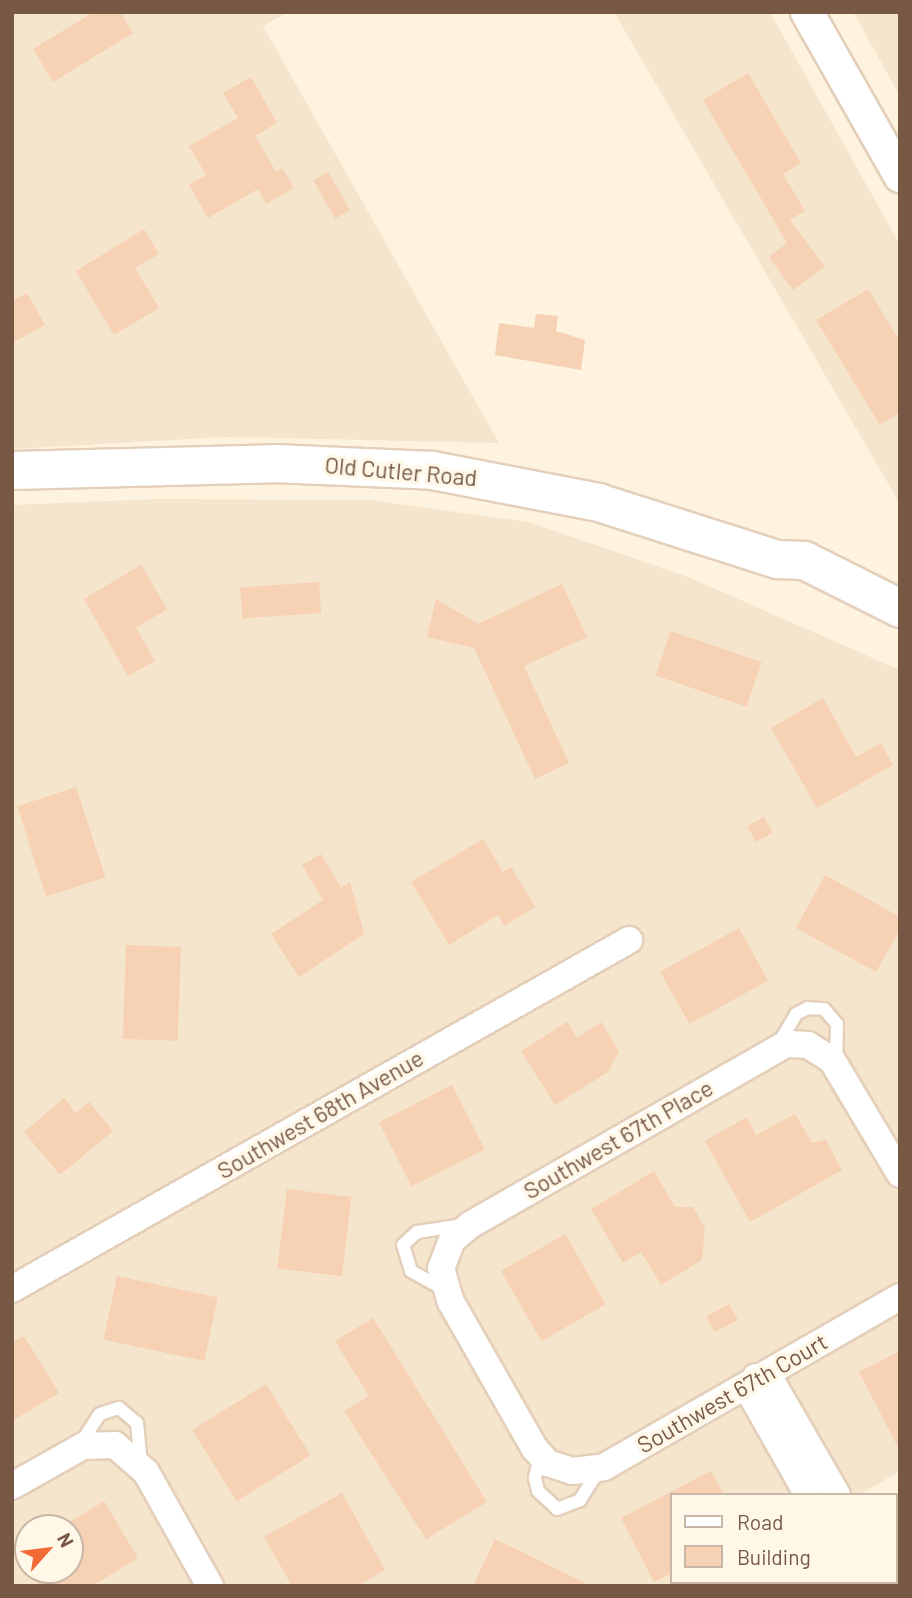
<!DOCTYPE html>
<style>
body{margin:0}
#map{position:relative;width:912px;height:1598px;overflow:hidden;background:#fef3df;font-family:Barlow,sans-serif}
div>[style]{position:absolute}
[style*='--x']{left:calc(var(--x)*1px);top:calc(var(--y)*1px);width:calc(var(--w)*1px);rotate:calc(var(--a)*1deg)}
.residential>*{inset:0;background:#f6e5cd}
.building>*{inset:0;background:#f6d1b4;transform-origin:0 0}
.roads{filter:drop-shadow(2px 0 #e3cfba) drop-shadow(-2px 0 #e3cfba) drop-shadow(0 2px #e3cfba) drop-shadow(0 -2px #e3cfba)}
.service>*{height:12px;margin:-6px;padding:0 6px;transform-origin:6px;border-radius:6px;background:#fff}
.minor>*{height:26px;margin:-13px;padding:0 13px;transform-origin:13px;border-radius:13px;background:#fff}
.tertiary>*{height:32px;margin:-16px;padding:0 16px;transform-origin:16px;border-radius:16px;background:#fff}
.secondary>*{height:37px;margin:-18.5px;padding:0 18.5px;transform-origin:18.5px;border-radius:18.5px;background:#fff}
span{translate:-50% -50%;white-space:nowrap;text-align:center;line-height:1.15;-webkit-text-stroke:7px #fff7e7;paint-order:stroke}
.street-label{font-size:23px;color:#765845}
.frame{position:absolute;inset:0;border:14px solid #765845;pointer-events:none}
.legend{position:absolute;left:670px;top:1493px;width:228px;height:91px;box-sizing:border-box;background:#fff7e7;border:2px solid #c8b7a6;margin:0;padding:9px 12px;list-style:none;font-size:21px;color:#765845}
.legend li{display:flex;align-items:center;gap:14px;height:35px}
.legend b{width:35px;border:2px solid #c8b7a6}
.north{position:absolute;left:14px;top:1514px;width:70px;height:70px;box-sizing:border-box;background:#fff7e7;border:2px solid #c8b7a6;border-radius:50%;rotate:62deg;font-size:19px;font-weight:700;line-height:28px;text-align:center;color:#765845}
.north::after{content:'';display:block;margin:auto;width:24px;height:32px;background:#f36a39;clip-path:polygon(50% 0,100% 100%,50% 72%,0 100%)}
</style>
<div id="map">
<div class="residential">
<i style="clip-path:polygon(12px 12px,288px 12px,263px 26px,499px 443px,226px 437px,12px 449px)"></i>
<i style="clip-path:polygon(614px 12px,770px 12px,900px 245px,900px 504px)"></i>
<i style="clip-path:polygon(853px 12px,900px 12px,900px 96px)"></i>
<i style="clip-path:polygon(evenodd,160px 499px,369px 500px,529px 522px,688px 577px,900px 670px,900px 1471px,859px 1495px,672px 1495px,672px 1582px,705px 1582px,699px 1586px,12px 1586px,12px 505px,160px 499px,28px 1528px,70px 1528px,70px 1570px,28px 1570px,28px 1528px)"></i>
</div>
<div class="building">
<i style="clip-path:polygon(94px 12px,120px 12px,133px 33px,53px 82px,33px 49px)"></i>
<i style="clip-path:polygon(748px 73px,801px 163px,783px 174px,805px 211px,790px 220px,825px 267px,793px 290px,769px 257px,787px 243px,703px 100px)"></i>
<i style="clip-path:polygon(251px 77px,277px 123px,255px 136px,276px 172px,282px 168px,294px 188px,266px 204px,258px 189px,208px 218px,189px 185px,206px 175px,189px 146px,238px 118px,223px 93px)"></i>
<i style="left:328px;top:172px;width:44px;height:17px;rotate:60deg"></i>
<i style="clip-path:polygon(144px 229px,159px 254px,135px 268px,159px 308px,114px 335px,76px 271px)"></i>
<i style="clip-path:polygon(868px 289px,900px 342px,900px 412px,880px 425px,816px 320px)"></i>
<i style="clip-path:polygon(27px 293px,45px 325px,12px 343px,12px 301px)"></i>
<i style="clip-path:polygon(536px 314px,558px 316px,556px 331px,585px 340px,581px 370px,495px 355px,499px 323px,534px 328px)"></i>
<i style="clip-path:polygon(141px 565px,167px 609px,136px 628px,155px 661px,128px 676px,84px 599px)"></i>
<i style="left:319px;top:582px;width:31px;height:79px;rotate:86deg"></i>
<i style="clip-path:polygon(562px 584px,587px 637px,524px 666px,569px 763px,535px 779px,474px 648px,427px 637px,436px 599px,478px 624px)"></i>
<i style="left:671px;top:631px;width:96px;height:47px;rotate:19deg"></i>
<i style="clip-path:polygon(823px 698px,856px 757px,881px 743px,893px 765px,817px 808px,771px 728px)"></i>
<i style="left:76px;top:787px;width:95px;height:62px;rotate:72deg"></i>
<i style="left:764px;top:817px;width:18px;height:19px;rotate:61deg"></i>
<i style="clip-path:polygon(483px 839px,503px 872px,511px 867px,535px 907px,504px 926px,498px 915px,449px 945px,411px 882px)"></i>
<i style="clip-path:polygon(321px 854px,341px 888px,350px 882px,364px 934px,299px 977px,271px 934px,323px 900px,302px 865px)"></i>
<i style="clip-path:polygon(825px 875px,900px 917px,900px 929px,876px 972px,796px 928px)"></i>
<i style="left:739px;top:928px;width:60px;height:90px;rotate:61deg"></i>
<i style="left:126px;top:945px;width:55px;height:94px;rotate:2deg"></i>
<i style="clip-path:polygon(567px 1022px,577px 1038px,601px 1022px,619px 1051px,608px 1072px,555px 1105px,521px 1051px)"></i>
<i style="left:452px;top:1085px;width:72px;height:82px;rotate:63deg"></i>
<i style="clip-path:polygon(64px 1098px,76px 1113px,89px 1102px,113px 1131px,60px 1175px,24px 1132px)"></i>
<i style="clip-path:polygon(795px 1114px,812px 1143px,826px 1140px,842px 1170px,750px 1222px,705px 1141px,747px 1117px,756px 1135px)"></i>
<i style="clip-path:polygon(654px 1171px,675px 1207px,693px 1207px,705px 1228px,702px 1260px,661px 1285px,641px 1252px,623px 1263px,591px 1209px)"></i>
<i style="left:287px;top:1189px;width:65px;height:80px;rotate:7deg"></i>
<i style="left:565px;top:1234px;width:81px;height:74px;rotate:60deg"></i>
<i style="left:117px;top:1276px;width:103px;height:65px;rotate:12deg"></i>
<i style="left:729px;top:1304px;width:18px;height:26px;rotate:61deg"></i>
<i style="clip-path:polygon(373px 1318px,487px 1502px,426px 1539px,344px 1411px,369px 1396px,335px 1341px)"></i>
<i style="clip-path:polygon(24px 1336px,59px 1393px,12px 1421px,12px 1343px)"></i>
<i style="clip-path:polygon(900px 1351px,900px 1451px,859px 1372px)"></i>
<i style="left:266px;top:1384px;width:84px;height:87px;rotate:58deg"></i>
<i style="clip-path:polygon(711px 1471px,724px 1495px,672px 1495px,672px 1573px,654px 1582px,621px 1518px)"></i>
<i style="clip-path:polygon(342px 1493px,385px 1570px,357px 1586px,292px 1586px,264px 1537px)"></i>
<i style="clip-path:polygon(104px 1501px,138px 1558px,92px 1586px,39px 1586px,30px 1570px,70px 1570px,70px 1522px)"></i>
<i style="clip-path:polygon(495px 1539px,591px 1586px,473px 1586px)"></i>
</div>
<div class="roads">
<div class="service">
<i style="--x:777;--y:1046;--w:37;--a:-59"></i>
<i style="--x:796;--y:1014;--w:13;--a:-27"></i>
<i style="--x:808;--y:1008;--w:16;--a:4"></i>
<i style="--x:824;--y:1009;--w:20;--a:49"></i>
<i style="--x:837;--y:1024;--w:41;--a:91.4"></i>
<i style="--x:445;--y:1290;--w:39;--a:-151"></i>
<i style="--x:411;--y:1271;--w:27;--a:-107"></i>
<i style="--x:403;--y:1245;--w:19;--a:-43"></i>
<i style="--x:417;--y:1232;--w:47;--a:-8.7"></i>
<i style="--x:79;--y:1446;--w:38;--a:-57"></i>
<i style="--x:100;--y:1414;--w:20;--a:-18"></i>
<i style="--x:119;--y:1408;--w:23;--a:40"></i>
<i style="--x:137;--y:1423;--w:41;--a:84.4"></i>
<i style="--x:540;--y:1456;--w:23;--a:103"></i>
<i style="--x:535;--y:1478;--w:13;--a:77"></i>
<i style="--x:538;--y:1491;--w:26;--a:43"></i>
<i style="--x:557;--y:1509;--w:25;--a:-21"></i>
<i style="--x:580;--y:1500;--w:36;--a:-58"></i>
</div>
<div class="minor">
<i style="--x:900;--y:1174;--w:133;--a:-120.8"></i>
<i style="--x:832;--y:1060;--w:28;--a:-148"></i>
<i style="--x:808;--y:1045;--w:22;--a:-177"></i>
<i style="--x:786;--y:1044;--w:364;--a:150.2"></i>
<i style="--x:470;--y:1225;--w:23;--a:140"></i>
<i style="--x:452;--y:1240;--w:30;--a:111"></i>
<i style="--x:441;--y:1268;--w:35;--a:74"></i>
<i style="--x:451;--y:1302;--w:169;--a:60.3"></i>
<i style="--x:535;--y:1449;--w:19;--a:47"></i>
<i style="--x:548;--y:1463;--w:26;--a:18"></i>
<i style="--x:573;--y:1471;--w:31;--a:-7"></i>
<i style="--x:604;--y:1467;--w:341;--a:-29.9"></i>
<i style="--x:12;--y:1289;--w:709;--a:-29.49"></i>
<i style="--x:12;--y:1486;--w:81;--a:-29.4"></i>
<i style="--x:83;--y:1446;--w:32;--a:-2"></i>
<i style="--x:115;--y:1445;--w:41;--a:41.1"></i>
<i style="--x:146;--y:1472;--w:131;--a:60.7"></i>
<i style="--x:808;--y:1495;--w:114;--a:-119.5"></i>
<i style="--x:752;--y:1396;--w:19;--a:-78"></i>
<i style="--x:756;--y:1377;--w:18;--a:22"></i>
<i style="--x:773;--y:1384;--w:128;--a:60"></i>
</div>
<div class="tertiary">
<i style="--x:807;--y:12;--w:189;--a:60.4"></i>
<i style="--x:896;--y:1513;--w:4;--a:-27"></i>
<i style="--x:770;--y:1586;--w:7;--a:-34"></i>
</div>
<div class="secondary">
<i style="--x:12;--y:470;--w:262;--a:-1.5"></i>
<i style="--x:274;--y:463;--w:158;--a:2.5"></i>
<i style="--x:432;--y:470;--w:169;--a:10.9"></i>
<i style="--x:598;--y:502;--w:188;--a:17.7"></i>
<i style="--x:777;--y:559;--w:27;--a:2"></i>
<i style="--x:804;--y:560;--w:107;--a:26.6"></i>
</div>
</div>
<div class="street-label">
<span style="left:401px;top:471px;rotate:5deg">Old Cutler Road</span>
<span style="left:320px;top:1114px;rotate:-30deg">Southwest 68th Avenue</span>
<span style="left:618px;top:1139px;rotate:-30deg">Southwest 67th Place</span>
<span style="left:732px;top:1393px;rotate:-30deg">Southwest 67th Court</span>
</div>
<div class="frame"></div>
<ul class="legend">
<li><b style="height:9px;background:#fff"></b>Road</li>
<li><b style="height:19px;background:#f6d1b4"></b>Building</li>
</ul>
<div class="north">N</div>
</div>
